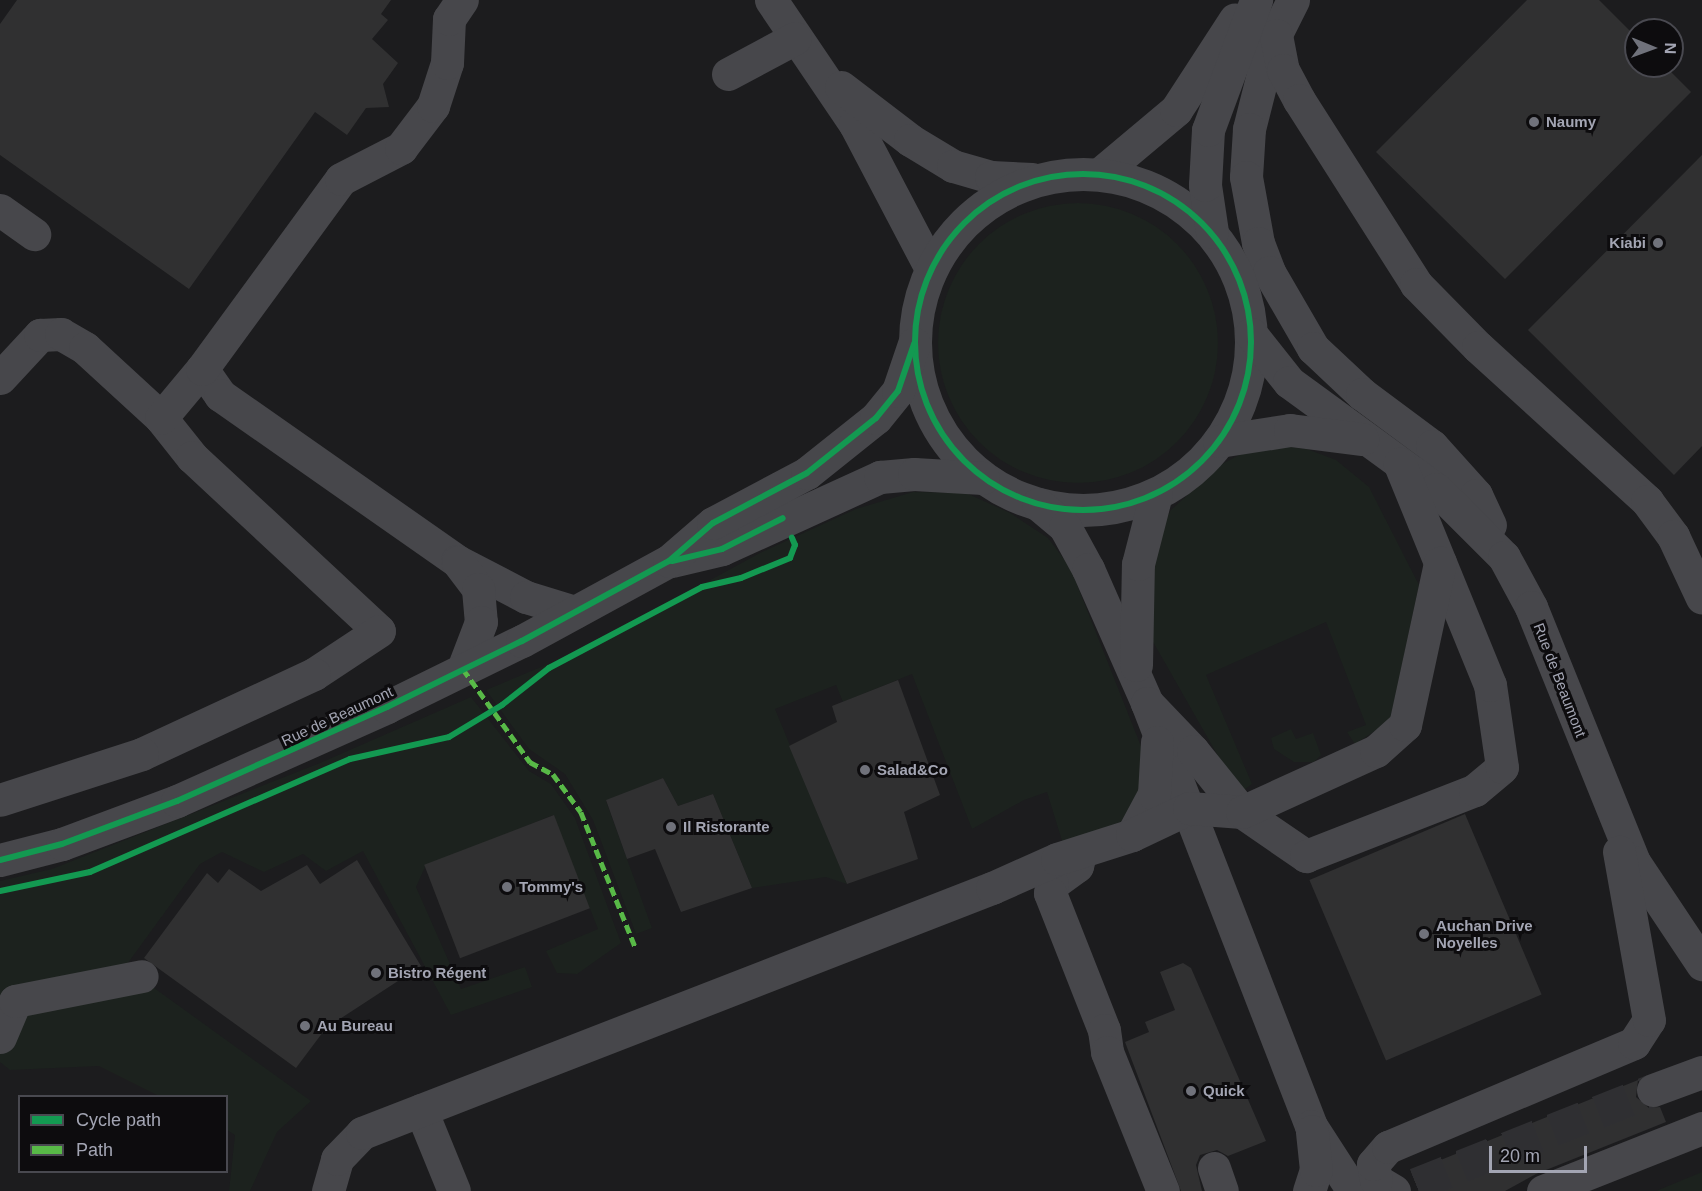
<!DOCTYPE html>
<meta charset="utf-8">
<style>
body{margin:0}
#map{position:relative;width:1702px;height:1191px;overflow:hidden;background:#121212;font-family:Helvetica,sans-serif}
div>[style]{position:absolute}
[style*='--x']{left:calc(var(--x)*1px);top:calc(var(--y)*1px);width:calc(var(--w)*1px);rotate:calc(var(--a)*1deg)}
.built>*{inset:0;background:#1c1c1e}
.green>*{inset:0;background:#1c221e}
.round{border-radius:50%}
.building>*{inset:0;background:#303031;transform-origin:0 0}
.minor-tunnel>*{height:33px;margin-top:-16.5px;transform-origin:0;background:repeating-linear-gradient(90deg,#2f2f32 0 33px,transparent 0 49px)}
.minor>*{height:33px;margin:-16.5px;padding:0 16.5px;transform-origin:16.5px;border-radius:16.5px;background:#47474b}
.minor>.ring{margin:-16.5px;padding:0;box-sizing:content-box;background:none;border:33px solid #47474b;border-radius:50%}
.quiet>*{height:4.5px;margin-top:-2.25px;transform-origin:0;background:repeating-linear-gradient(90deg,#58b947 0 9px,transparent 0 13.5px)}
.cycleway>*{height:6px;margin:-3px;padding:0 3px;transform-origin:3px;border-radius:3px;background:#139951}
.cycleway>.ring{margin:-3px;padding:0;box-sizing:content-box;background:none;border:6px solid #139951;border-radius:50%}
.dots>*{width:16px;height:16px;translate:-50% -50%;box-sizing:border-box;border:3px solid #0d0c0e;border-radius:50%}
span{translate:-50% -50%;white-space:nowrap;text-align:center;line-height:1.15;-webkit-text-stroke:6px #0d0c0e;paint-order:stroke}
.poi-label{font-size:15px;color:#a3a5b3;font-weight:700}
.left{translate:0 -50%;text-align:left}
.right{translate:-100% -50%;text-align:right}
.street-label{font-size:15px;color:#a3a5b3}
.legend{position:absolute;left:18px;top:1095px;width:210px;height:78px;box-sizing:border-box;background:#0d0c0e;border:2px solid #494950;margin:0;padding:8px 10px;list-style:none;font-size:18px;color:#a3a5b3}
.legend li{display:flex;align-items:center;gap:12px;height:30px}
.legend b{width:30px;border:2px solid #494950}
.north{position:absolute;left:1624px;top:18px;width:60px;height:60px;box-sizing:border-box;background:#0d0c0e;border:2px solid #494950;border-radius:50%;rotate:91deg;font-size:16px;font-weight:700;line-height:24px;text-align:center;color:#a3a5b3}
.north::after{content:'';display:block;margin:auto;width:21px;height:27px;background:#70727b;clip-path:polygon(50% 0,100% 100%,50% 72%,0 100%)}
.scale{position:absolute;left:1489px;top:1146px;width:98px;height:27px;box-sizing:border-box;border:3px solid #a3a5b3;border-top:0;padding-left:8px;font-size:18px;line-height:21px;white-space:nowrap;color:#a3a5b3;-webkit-text-stroke:4px #0d0c0e;paint-order:stroke}
</style>
<div id="map">
<div class="built">
<i style="clip-path:polygon(evenodd,0 0,1702px 0,1702px 1183px,1681px 1191px,0 1191px,0 0,1636px 30px,1672px 30px,1672px 66px,1636px 66px,1636px 30px,0 0,20px 1096px,226px 1096px,226px 1172px,20px 1172px,20px 1096px)"></i>
</div>
<div class="green">
<i class="round" style="left:938px;top:203px;width:280px;height:280px"></i>
<i style="clip-path:polygon(1275px 445px,1307px 449px,1336px 460px,1369px 487px,1419px 585px,1390px 721px,1355px 744px,1347px 732px,1366px 725px,1326px 622px,1206px 675px,1252px 784px,1244px 790px,1234px 784px,1152px 640px,1147px 591px,1158px 533px,1171px 510px,1222px 464px,1247px 451px)"></i>
<i style="clip-path:polygon(913px 492px,966px 493px,1010px 513px,1048px 538px,1070px 567px,1148px 764px,1131px 818px,1063px 844px,1047px 792px,1024px 800px,972px 829px,912px 674px,843px 702px,836px 685px,775px 709px,847px 884px,826px 877px,752px 888px,713px 794px,678px 806px,663px 778px,606px 801px,652px 928px,636px 934px,593px 820px,565px 774px,529px 749px,486px 690px,582px 650px,760px 553px,856px 509px)"></i>
<i style="clip-path:polygon(471px 697px,529px 771px,551px 784px,575px 818px,621px 943px,577px 974px,557px 973px,546px 951px,598px 929px,553px 815px,425px 867px,416px 887px,461px 989px,525px 967px,532px 987px,451px 1015px,363px 851px,326px 871px,303px 854px,264px 872px,222px 852px,200px 864px,125px 967px,311px 1101px,277px 1132px,250px 1191px,229px 1191px,235px 1135px,227px 1130px,226px 1096px,159px 1096px,99px 1066px,10px 1070px,0 1062px,0 881px,52px 869px,320px 763px)"></i>
<i style="clip-path:polygon(1291px 729px,1296px 739px,1313px 733px,1321px 755px,1314px 762px,1294px 762px,1274px 749px,1271px 738px)"></i>
<i style="clip-path:polygon(1702px 1172px,1702px 1191px,1656px 1191px)"></i>
</div>
<div class="building">
<i style="clip-path:polygon(17px 0,391px 0,381px 14px,388px 20px,372px 39px,398px 63px,383px 84px,389px 107px,366px 108px,347px 135px,315px 112px,189px 289px,0 155px,0 24px)"></i>
<i style="clip-path:polygon(1527px 0,1599px 0,1636px 37px,1636px 66px,1665px 66px,1691px 92px,1505px 279px,1376px 152px)"></i>
<i style="clip-path:polygon(1702px 155px,1702px 446px,1674px 475px,1528px 330px)"></i>
<i style="clip-path:polygon(898px 680px,940px 795px,904px 812px,918px 859px,847px 884px,789px 746px,837px 722px,832px 706px)"></i>
<i style="clip-path:polygon(663px 778px,678px 806px,713px 794px,752px 888px,681px 912px,655px 849px,627px 859px,606px 800px)"></i>
<i style="left:1465px;top:814px;width:196px;height:169px;rotate:67deg"></i>
<i style="left:554px;top:815px;width:100px;height:139px;rotate:69deg"></i>
<i style="clip-path:polygon(357px 860px,421px 966px,326px 1028px,296px 1068px,144px 958px,207px 873px,218px 883px,229px 869px,261px 891px,307px 865px,320px 884px)"></i>
<i style="clip-path:polygon(1183px 963px,1191px 968px,1266px 1141px,1228px 1156px,1217px 1150px,1200px 1155px,1196px 1165px,1202px 1191px,1181px 1191px,1125px 1042px,1149px 1032px,1145px 1022px,1175px 1010px,1160px 972px)"></i>
<i style="clip-path:polygon(1638px 1080px,1636px 1097px,1649px 1108px,1660px 1107px,1666px 1122px,1536px 1174px,1505px 1191px,1419px 1191px,1411px 1172px)"></i>
</div>
<div class="minor-tunnel">
<i style="--x:1416;--y:1184;--w:255;--a:-21.6"></i>
</div>
<div class="minor">
<i style="--x:771;--y:0;--w:150;--a:55.9"></i>
<i style="--x:855;--y:124;--w:164;--a:62.3"></i>
<i style="--x:1293;--y:0;--w:51;--a:116.6"></i>
<i style="--x:1270;--y:46;--w:86;--a:104.2"></i>
<i style="--x:1249;--y:129;--w:48;--a:93.6"></i>
<i style="--x:1246;--y:177;--w:67;--a:79.7"></i>
<i style="--x:1258;--y:243;--w:31;--a:69"></i>
<i style="--x:1269;--y:272;--w:88;--a:59.9"></i>
<i style="--x:1313;--y:348;--w:67;--a:43.2"></i>
<i style="--x:1362;--y:394;--w:87;--a:36.6"></i>
<i style="--x:1432;--y:446;--w:66;--a:48.1"></i>
<i style="--x:1476;--y:495;--w:33;--a:65"></i>
<i style="--x:1276;--y:35;--w:36;--a:79"></i>
<i style="--x:1283;--y:70;--w:34;--a:62"></i>
<i style="--x:1299;--y:100;--w:218;--a:57.5"></i>
<i style="--x:1416;--y:284;--w:88;--a:45.5"></i>
<i style="--x:1478;--y:347;--w:229;--a:42.3"></i>
<i style="--x:1647;--y:501;--w:44;--a:53.4"></i>
<i style="--x:1673;--y:536;--w:68;--a:64.9"></i>
<i style="--x:728;--y:74;--w:76;--a:-28.2"></i>
<i style="--x:841;--y:87;--w:87;--a:37.5"></i>
<i style="--x:910;--y:140;--w:50;--a:31.2"></i>
<i style="--x:953;--y:166;--w:40;--a:16"></i>
<i style="--x:991;--y:177;--w:41;--a:2.8"></i>
<i style="--x:1101;--y:173;--w:98;--a:-40"></i>
<i style="--x:1176;--y:110;--w:108;--a:-57"></i>
<i class="ring" style="left:915px;top:174px;width:303px;height:303px"></i>
<i style="--x:0;--y:210;--w:42;--a:35.2"></i>
<i style="--x:1212;--y:232;--w:48;--a:-98.5"></i>
<i style="--x:1205;--y:185;--w:55;--a:-86.9"></i>
<i style="--x:1208;--y:130;--w:139;--a:-69.7"></i>
<i style="--x:1251;--y:334;--w:61;--a:51.6"></i>
<i style="--x:1289;--y:382;--w:182;--a:36.1"></i>
<i style="--x:1436;--y:489;--w:96;--a:45"></i>
<i style="--x:1504;--y:557;--w:57;--a:61.6"></i>
<i style="--x:1531;--y:607;--w:275;--a:68"></i>
<i style="--x:1634;--y:862;--w:123;--a:56.3"></i>
<i style="--x:202;--y:369;--w:32;--a:55"></i>
<i style="--x:220;--y:395;--w:289;--a:35"></i>
<i style="--x:457;--y:561;--w:78;--a:27.6"></i>
<i style="--x:526;--y:597;--w:51;--a:17"></i>
<i style="--x:0;--y:378;--w:59;--a:-47.1"></i>
<i style="--x:40;--y:335;--w:21;--a:-3"></i>
<i style="--x:61;--y:334;--w:28;--a:30"></i>
<i style="--x:85;--y:348;--w:103;--a:42.6"></i>
<i style="--x:161;--y:418;--w:50;--a:51.5"></i>
<i style="--x:192;--y:457;--w:255;--a:42.9"></i>
<i style="--x:379;--y:631;--w:78;--a:146.5"></i>
<i style="--x:314;--y:674;--w:190;--a:155.1"></i>
<i style="--x:142;--y:754;--w:149;--a:162.1"></i>
<i style="--x:161;--y:418;--w:64;--a:-50.1"></i>
<i style="--x:202;--y:369;--w:235;--a:-53.8"></i>
<i style="--x:341;--y:179;--w:68;--a:-27.3"></i>
<i style="--x:401;--y:148;--w:53;--a:-52.7"></i>
<i style="--x:433;--y:106;--w:45;--a:-72"></i>
<i style="--x:447;--y:63;--w:44;--a:-87.4"></i>
<i style="--x:449;--y:19;--w:23;--a:-56"></i>
<i style="--x:1219;--y:441;--w:72;--a:-8.8"></i>
<i style="--x:1290;--y:430;--w:73;--a:7.1"></i>
<i style="--x:1038;--y:504;--w:35;--a:40"></i>
<i style="--x:1065;--y:527;--w:48;--a:61.3"></i>
<i style="--x:1088;--y:569;--w:146;--a:66.2"></i>
<i style="--x:1147;--y:703;--w:454;--a:68.8"></i>
<i style="--x:1311;--y:1126;--w:77;--a:57.1"></i>
<i style="--x:672;--y:561;--w:51;--a:-13.5"></i>
<i style="--x:722;--y:549;--w:174;--a:-24.5"></i>
<i style="--x:880;--y:477;--w:34;--a:-5"></i>
<i style="--x:914;--y:474;--w:69;--a:3.3"></i>
<i style="--x:458;--y:562;--w:34;--a:53"></i>
<i style="--x:478;--y:589;--w:33;--a:85"></i>
<i style="--x:481;--y:622;--w:50;--a:111"></i>
<i style="--x:1136;--y:665;--w:101;--a:-88.9"></i>
<i style="--x:1138;--y:564;--w:72;--a:-75.6"></i>
<i style="--x:1147;--y:703;--w:66;--a:46.2"></i>
<i style="--x:1193;--y:751;--w:78;--a:51.2"></i>
<i style="--x:1242;--y:812;--w:78;--a:34.5"></i>
<i style="--x:1306;--y:856;--w:181;--a:-21.3"></i>
<i style="--x:1475;--y:790;--w:35;--a:-40"></i>
<i style="--x:1502;--y:767;--w:83;--a:-98.3"></i>
<i style="--x:1490;--y:685;--w:239;--a:-112.2"></i>
<i style="--x:1132;--y:835;--w:47;--a:-61.8"></i>
<i style="--x:1154;--y:794;--w:52;--a:-86.7"></i>
<i style="--x:1079;--y:858;--w:8;--a:104"></i>
<i style="--x:1077;--y:866;--w:31;--a:144"></i>
<i style="--x:1052;--y:884;--w:9;--a:103"></i>
<i style="--x:1050;--y:893;--w:147;--a:68.5"></i>
<i style="--x:1104;--y:1030;--w:22;--a:82"></i>
<i style="--x:1107;--y:1052;--w:150;--a:68.1"></i>
<i style="--x:0;--y:860;--w:64;--a:-14.5"></i>
<i style="--x:62;--y:844;--w:123;--a:-20.5"></i>
<i style="--x:177;--y:801;--w:230;--a:-24.1"></i>
<i style="--x:387;--y:707;--w:150;--a:-26.1"></i>
<i style="--x:522;--y:641;--w:167;--a:-28.6"></i>
<i style="--x:669;--y:561;--w:58;--a:-40.8"></i>
<i style="--x:713;--y:523;--w:106;--a:-28"></i>
<i style="--x:807;--y:473;--w:88;--a:-38.6"></i>
<i style="--x:876;--y:418;--w:35;--a:-51"></i>
<i style="--x:898;--y:391;--w:50;--a:-71.2"></i>
<i style="--x:0;--y:1037;--w:39;--a:-67"></i>
<i style="--x:15;--y:1001;--w:129;--a:-11.1"></i>
<i style="--x:1653;--y:1090;--w:52;--a:-20.2"></i>
<i style="--x:421;--y:1110;--w:87;--a:67.8"></i>
<i style="--x:1214;--y:1168;--w:24;--a:71"></i>
<i style="--x:328;--y:1191;--w:33;--a:-74"></i>
<i style="--x:337;--y:1159;--w:36;--a:-46"></i>
<i style="--x:362;--y:1133;--w:676;--a:-21.25"></i>
<i style="--x:992;--y:888;--w:71;--a:-24"></i>
<i style="--x:1057;--y:859;--w:79;--a:-17.7"></i>
<i style="--x:1132;--y:835;--w:63;--a:-25.3"></i>
<i style="--x:1189;--y:808;--w:53;--a:4.3"></i>
<i style="--x:1242;--y:812;--w:147;--a:-24.5"></i>
<i style="--x:1376;--y:751;--w:39;--a:-42"></i>
<i style="--x:1405;--y:725;--w:166;--a:-77.8"></i>
<i style="--x:1309;--y:1191;--w:22;--a:-72"></i>
<i style="--x:1316;--y:1170;--w:39;--a:-96"></i>
<i style="--x:1394;--y:1191;--w:21;--a:-149"></i>
<i style="--x:1376;--y:1180;--w:16;--a:-101"></i>
<i style="--x:1373;--y:1164;--w:23;--a:-49"></i>
<i style="--x:1388;--y:1147;--w:267;--a:-22.9"></i>
<i style="--x:1634;--y:1043;--w:27;--a:-57"></i>
<i style="--x:1649;--y:1020;--w:171;--a:-100.1"></i>
<i style="--x:1543;--y:1191;--w:171;--a:-21.6"></i>
</div>
<div class="quiet">
<i style="--x:463;--y:669;--w:115;--a:54.2"></i>
<i style="--x:530;--y:762;--w:26;--a:28"></i>
<i style="--x:553;--y:774;--w:47;--a:53.6"></i>
<i style="--x:581;--y:812;--w:148;--a:68.1"></i>
</div>
<div class="cycleway">
<i class="ring" style="left:915px;top:174px;width:330px;height:330px"></i>
<i style="--x:672;--y:561;--w:51;--a:-13.5"></i>
<i style="--x:722;--y:549;--w:68;--a:-26.9"></i>
<i style="--x:0;--y:860;--w:64;--a:-14.5"></i>
<i style="--x:62;--y:844;--w:123;--a:-20.5"></i>
<i style="--x:177;--y:801;--w:230;--a:-24.1"></i>
<i style="--x:387;--y:707;--w:150;--a:-26.1"></i>
<i style="--x:522;--y:641;--w:167;--a:-28.6"></i>
<i style="--x:669;--y:561;--w:58;--a:-40.8"></i>
<i style="--x:713;--y:523;--w:106;--a:-28"></i>
<i style="--x:807;--y:473;--w:88;--a:-38.6"></i>
<i style="--x:876;--y:418;--w:35;--a:-51"></i>
<i style="--x:898;--y:391;--w:50;--a:-71.2"></i>
<i style="--x:0;--y:891;--w:92;--a:-11.9"></i>
<i style="--x:90;--y:872;--w:283;--a:-23.5"></i>
<i style="--x:350;--y:759;--w:101;--a:-12.5"></i>
<i style="--x:449;--y:737;--w:62;--a:-31.1"></i>
<i style="--x:502;--y:705;--w:60;--a:-38.2"></i>
<i style="--x:549;--y:668;--w:173;--a:-27.9"></i>
<i style="--x:702;--y:587;--w:40;--a:-13"></i>
<i style="--x:741;--y:578;--w:53;--a:-22.2"></i>
<i style="--x:790;--y:558;--w:14;--a:-69"></i>
<i style="--x:795;--y:545;--w:8;--a:-113"></i>
</div>
<div class="dots">
<i style="left:1534px;top:122px;background:#70727b"></i>
<i style="left:1658px;top:243px;background:#70727b"></i>
<i style="left:865px;top:770px;background:#70727b"></i>
<i style="left:671px;top:827px;background:#70727b"></i>
<i style="left:507px;top:887px;background:#70727b"></i>
<i style="left:1424px;top:934px;background:#70727b"></i>
<i style="left:376px;top:973px;background:#70727b"></i>
<i style="left:305px;top:1026px;background:#70727b"></i>
<i style="left:1191px;top:1091px;background:#70727b"></i>
</div>
<div class="poi-label">
<span class="left" style="left:1546px;top:122px">Naumy</span>
<span class="right" style="left:1646px;top:243px">Kiabi</span>
<span class="left" style="left:877px;top:770px">Salad&amp;Co</span>
<span class="left" style="left:683px;top:827px">Il Ristorante</span>
<span class="left" style="left:519px;top:887px">Tommy's</span>
<span class="left" style="left:1436px;top:934px">Auchan Drive<br>Noyelles</span>
<span class="left" style="left:388px;top:973px">Bistro Régent</span>
<span class="left" style="left:317px;top:1026px">Au Bureau</span>
<span class="left" style="left:1203px;top:1091px">Quick</span>
</div>
<div class="street-label">
<span style="left:1560px;top:680px;rotate:69deg">Rue de Beaumont</span>
<span style="left:337px;top:716px;rotate:-25deg">Rue de Beaumont</span>
</div>
<ul class="legend">
<li><b style="height:8px;background:#139951"></b>Cycle path</li>
<li><b style="height:8px;background:#58b947"></b>Path</li>
</ul>
<div class="north">N</div>
<div class="scale">20 m</div>
</div>
